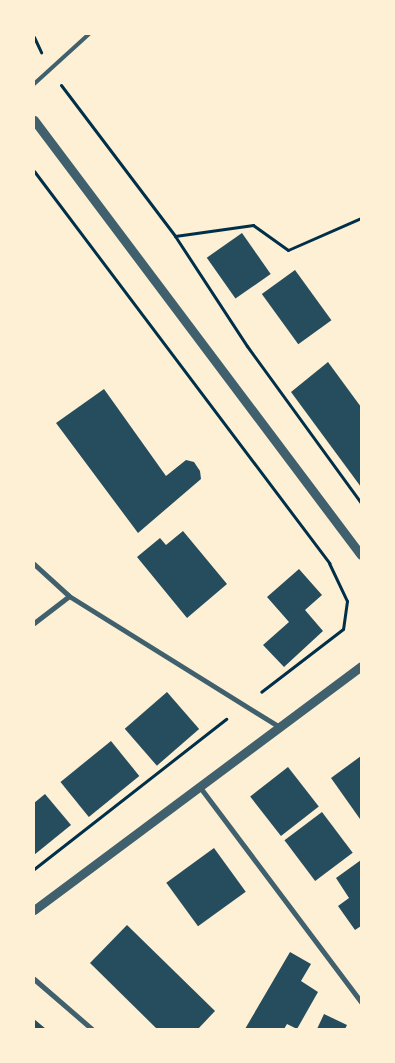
<!DOCTYPE html>
<style>
body{margin:0}
#map{position:relative;width:395px;height:1063px;overflow:hidden;background:#fdf0d5;font-family:"Work Sans",sans-serif}
div>[style]{position:absolute}
[style*='--x']{left:calc(var(--x)*1px);top:calc(var(--y)*1px);width:calc(var(--w)*1px);rotate:calc(var(--a)*1deg)}
.building>*{inset:0;background:#264d5e;transform-origin:0 0}
.path>*{height:3px;margin:-1.5px;padding:0 1.5px;transform-origin:1.5px;border-radius:1.5px;background:#003049}
.service>*{height:4px;margin:-2px;padding:0 2px;transform-origin:2px;border-radius:2px;background:#3f606c}
.minor>*{height:5px;margin:-2.5px;padding:0 2.5px;transform-origin:2.5px;border-radius:2.5px;background:#3f606c}
.tertiary>*{height:9px;margin:-4.5px;padding:0 4.5px;transform-origin:4.5px;border-radius:4.5px;background:#3f606c}
span{translate:-50% -50%;white-space:nowrap;text-align:center;line-height:1.15;-webkit-text-stroke:4.5px #fdf0d5;paint-order:stroke}
.frame{position:absolute;inset:0;border:35px solid #fdf0d5;pointer-events:none}
</style>
<div id="map">
<div class="building">
<i style="left:242px;top:233px;width:50px;height:43px;rotate:55deg"></i>
<i style="left:295px;top:270px;width:62px;height:41px;rotate:54deg"></i>
<i style="clip-path:polygon(328px 362px,361px 407px,361px 487px,291px 392px)"></i>
<i style="clip-path:polygon(104px 389px,166px 476px,186px 460px,194px 462px,200px 471px,201px 479px,138px 533px,56px 423px)"></i>
<i style="clip-path:polygon(183px 531px,227px 584px,187px 618px,137px 557px,160px 538px,166px 545px)"></i>
<i style="clip-path:polygon(299px 569px,322px 595px,305px 610px,323px 631px,284px 667px,263px 645px,289px 622px,267px 597px)"></i>
<i style="left:167px;top:692px;width:49px;height:56px;rotate:49deg"></i>
<i style="left:111px;top:741px;width:45px;height:65px;rotate:51deg"></i>
<i style="clip-path:polygon(361px 756px,361px 818px,360px 819px,331px 778px)"></i>
<i style="left:288px;top:767px;width:50px;height:48px;rotate:52deg"></i>
<i style="clip-path:polygon(45px 794px,71px 825px,34px 855px,34px 803px)"></i>
<i style="left:322px;top:812px;width:51px;height:47px;rotate:53deg"></i>
<i style="left:214px;top:848px;width:54px;height:59px;rotate:54deg"></i>
<i style="clip-path:polygon(361px 860px,361px 926px,355px 930px,338px 906px,349px 898px,336px 878px)"></i>
<i style="clip-path:polygon(127px 925px,215px 1011px,198px 1029px,157px 1029px,90px 963px)"></i>
<i style="clip-path:polygon(290px 952px,311px 964px,301px 981px,318px 992px,297px 1029px,287px 1024px,284px 1029px,245px 1029px)"></i>
<i style="clip-path:polygon(324px 1014px,347px 1025px,345px 1029px,317px 1029px)"></i>
<i style="clip-path:polygon(34px 1019px,46px 1029px,34px 1029px)"></i>
</div>
<div class="path">
<i style="--x:34;--y:37;--w:17;--a:65"></i>
<i style="--x:61;--y:85;--w:189;--a:52.9"></i>
<i style="--x:175;--y:236;--w:131;--a:56.8"></i>
<i style="--x:247;--y:346;--w:194;--a:54"></i>
<i style="--x:34;--y:171;--w:491;--a:53"></i>
<i style="--x:329;--y:563;--w:42;--a:64.7"></i>
<i style="--x:347;--y:601;--w:28;--a:98"></i>
<i style="--x:343;--y:629;--w:103;--a:142.5"></i>
<i style="--x:175;--y:236;--w:79;--a:-8"></i>
<i style="--x:253;--y:225;--w:43;--a:35.5"></i>
<i style="--x:288;--y:250;--w:80;--a:-23.7"></i>
<i style="--x:34;--y:869;--w:244;--a:-38"></i>
</div>
<div class="service">
<i style="--x:34;--y:84;--w:74;--a:-42.3"></i>
</div>
<div class="minor">
<i style="--x:34;--y:564;--w:47;--a:42.4"></i>
<i style="--x:69;--y:596;--w:246;--a:31.9"></i>
<i style="--x:34;--y:623;--w:44;--a:-37.6"></i>
<i style="--x:199;--y:786;--w:270;--a:53.1"></i>
<i style="--x:34;--y:979;--w:77;--a:40.8"></i>
</div>
<div class="tertiary">
<i style="--x:34;--y:120;--w:544;--a:53.07"></i>
<i style="--x:34;--y:910;--w:408;--a:-36.7"></i>
</div>
<div class="frame"></div>
</div>
